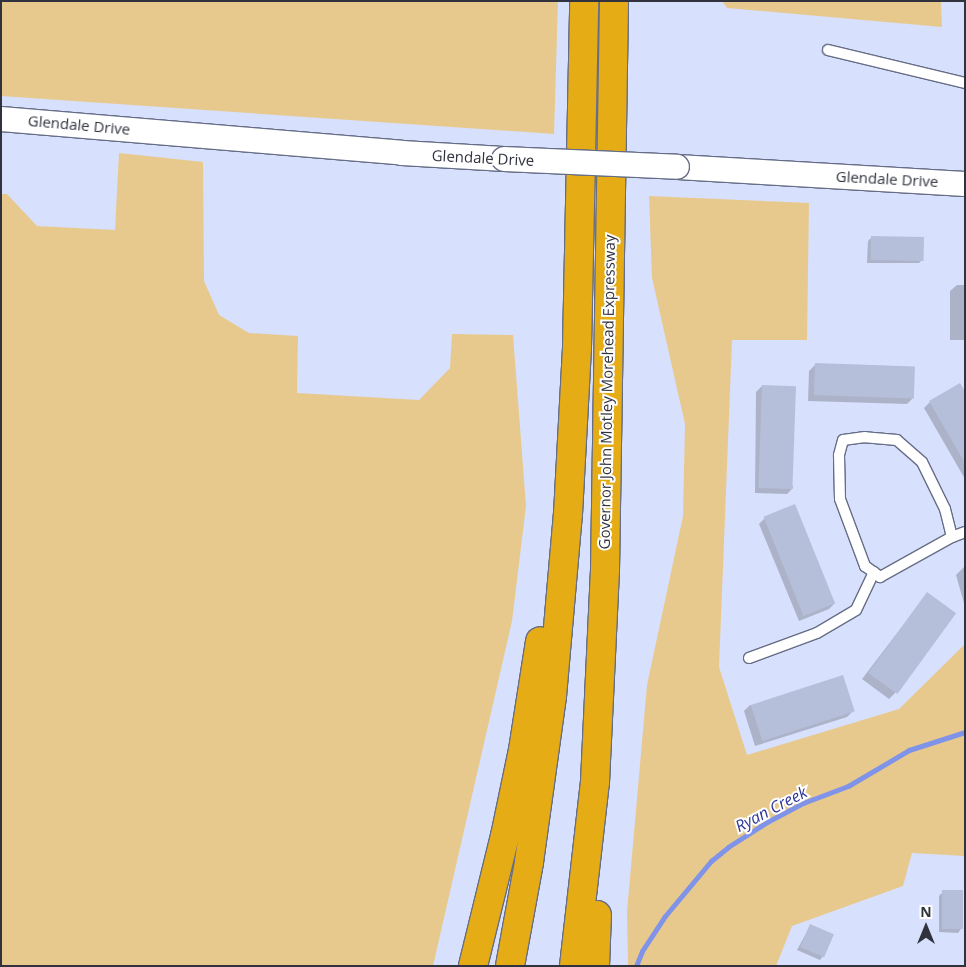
<!DOCTYPE html>
<style>
body{margin:0}
#map{position:relative;width:966px;height:967px;overflow:hidden;background:#d7e0fc;font-family:"Open Sans",sans-serif}
div>[style]{position:absolute}
[style*='--x']{left:calc(var(--x)*1px);top:calc(var(--y)*1px);width:calc(var(--w)*1px);rotate:calc(var(--a)*1deg)}
.green>*{inset:0;background:#e8c98d}
.shadow>*{inset:0;background:#0003}
.stream>*{height:5px;margin:-2.5px;padding:0 2.5px;transform-origin:2.5px;border-radius:2.5px;background:#7f93e9}
.building>*{inset:0;background:#b6bfda;transform-origin:0 0}
.roads{filter:drop-shadow(1px 0 #666d86) drop-shadow(-1px 0 #666d86) drop-shadow(0 1px #666d86) drop-shadow(0 -1px #666d86)}
.service>*{height:10px;margin:-5px;padding:0 5px;transform-origin:5px;border-radius:5px;background:#fff}
.tertiary>*{height:24px;margin:-12px;padding:0 12px;transform-origin:12px;border-radius:12px;background:#fff}
.motorway>*{height:28px;margin:-14px;padding:0 14px;transform-origin:14px;border-radius:14px;background:#e6ac15}
.bridges{filter:drop-shadow(1px 0 #666d86) drop-shadow(-1px 0 #666d86) drop-shadow(0 1px #666d86) drop-shadow(0 -1px #666d86)}
.tertiary-bridge>*{height:24px;margin:-12px;padding:0 12px;transform-origin:12px;border-radius:12px;background:#fff}
span{translate:-50% -50%;white-space:nowrap;text-align:center;line-height:1.15;-webkit-text-stroke:4px #fff;paint-order:stroke}
.street-label{font-size:15px;color:#30333e}
.water-label{font-size:16px;color:#2d3699;font-style:italic}
.frame{position:absolute;inset:0;border:2px solid #30333e;pointer-events:none}
.north{position:absolute;left:901px;top:902px;width:50px;height:50px;-webkit-text-stroke:4px #fff;paint-order:stroke;rotate:0deg;font-size:14px;font-weight:700;line-height:20px;text-align:center;color:#30333e}
.north::after{content:'';display:block;margin:auto;width:18px;height:22px;background:#30333e;clip-path:polygon(50% 0,100% 100%,50% 72%,0 100%)}
</style>
<div id="map">
<div class="green">
<i style="clip-path:polygon(1px 1px,558px 1px,554px 134px,1px 96px)"></i>
<i style="clip-path:polygon(722px 1px,941px 1px,942px 27px,727px 8px)"></i>
<i style="clip-path:polygon(119px 153px,203px 162px,204px 281px,219px 315px,249px 333px,298px 336px,297px 393px,419px 400px,450px 368px,452px 334px,513px 335px,526px 506px,512px 621px,433px 966px,1px 966px,1px 194px,7px 194px,37px 226px,115px 230px)"></i>
<i style="clip-path:polygon(649px 196px,809px 203px,807px 340px,732px 340px,719px 667px,747px 755px,899px 709px,965px 644px,965px 856px,912px 853px,903px 886px,792px 926px,776px 966px,628px 966px,627px 912px,647px 685px,683px 516px,685px 424px,652px 278px)"></i>
</div>
<div class="shadow">
<i style="clip-path:polygon(871px 238px,922px 260px,919px 263px,867px 263px,868px 241px)"></i>
<i style="clip-path:polygon(957px 285px,965px 285px,965px 340px,950px 340px,950px 291px)"></i>
<i style="clip-path:polygon(815px 365px,913px 398px,907px 404px,808px 401px,809px 371px)"></i>
<i style="clip-path:polygon(762px 386px,793px 488px,787px 494px,755px 493px,756px 392px)"></i>
<i style="clip-path:polygon(965px 394px,965px 479px,924px 408px,930px 402px)"></i>
<i style="clip-path:polygon(765px 518px,835px 603px,829px 609px,799px 621px,759px 524px)"></i>
<i style="clip-path:polygon(964px 567px,965px 567px,965px 607px,956px 575px)"></i>
<i style="clip-path:polygon(927px 594px,895px 693px,889px 699px,862px 679px)"></i>
<i style="clip-path:polygon(750px 705px,853px 711px,847px 717px,755px 746px,744px 711px)"></i>
<i style="clip-path:polygon(943px 892px,961px 929px,958px 933px,939px 932px,939px 896px)"></i>
<i style="clip-path:polygon(810px 926px,823px 956px,820px 960px,797px 950px)"></i>
</div>
<div class="stream">
<i style="--x:636;--y:966;--w:16;--a:-68"></i>
<i style="--x:642;--y:951;--w:42;--a:-56.7"></i>
<i style="--x:665;--y:916;--w:72;--a:-50.1"></i>
<i style="--x:711;--y:861;--w:22;--a:-39"></i>
<i style="--x:728;--y:847;--w:46;--a:-32.7"></i>
<i style="--x:767;--y:822;--w:41;--a:-27.8"></i>
<i style="--x:803;--y:803;--w:48;--a:-20.7"></i>
<i style="--x:848;--y:786;--w:71;--a:-30.5"></i>
<i style="--x:909;--y:750;--w:59;--a:-17.8"></i>
</div>
<div class="building">
<i style="left:871px;top:236px;width:53px;height:24px;rotate:1deg"></i>
<i style="left:815px;top:363px;width:100px;height:32px;rotate:2deg"></i>
<i style="clip-path:polygon(960px 383px,965px 391px,965px 463px,929px 401px)"></i>
<i style="left:762px;top:385px;width:34px;height:103px;rotate:2deg"></i>
<i style="left:795px;top:504px;width:107px;height:34px;rotate:68deg"></i>
<i style="left:927px;top:592px;width:36px;height:100px;rotate:36deg"></i>
<i style="left:843px;top:675px;width:38px;height:97px;rotate:72deg"></i>
<i style="left:942px;top:890px;width:21px;height:39px"></i>
<i style="left:810px;top:924px;width:26px;height:25px;rotate:23deg"></i>
</div>
<div class="roads">
<div class="service">
<i style="--x:828;--y:50;--w:141;--a:13.5"></i>
<i style="--x:952;--y:537;--w:29;--a:-104"></i>
<i style="--x:945;--y:509;--w:52;--a:-116.1"></i>
<i style="--x:922;--y:462;--w:33;--a:-139"></i>
<i style="--x:897;--y:440;--w:32;--a:-175"></i>
<i style="--x:865;--y:437;--w:22;--a:172"></i>
<i style="--x:843;--y:440;--w:16;--a:105"></i>
<i style="--x:839;--y:455;--w:44;--a:88.7"></i>
<i style="--x:840;--y:499;--w:72;--a:69.5"></i>
<i style="--x:865;--y:566;--w:19;--a:36"></i>
<i style="--x:880;--y:577;--w:82;--a:-29.1"></i>
<i style="--x:952;--y:537;--w:14;--a:-21"></i>
<i style="--x:749;--y:658;--w:72;--a:-20.2"></i>
<i style="--x:817;--y:633;--w:45;--a:-30.5"></i>
<i style="--x:856;--y:610;--w:42;--a:-64.7"></i>
</div>
<div class="tertiary">
<i style="--x:1;--y:119;--w:402;--a:4.8"></i>
<i style="--x:402;--y:153;--w:102;--a:3.4"></i>
<i style="--x:677;--y:167;--w:289;--a:3.4"></i>
</div>
<div class="motorway">
<i style="--x:473;--y:966;--w:134;--a:-76.2"></i>
<i style="--x:505;--y:836;--w:88;--a:-78.2"></i>
<i style="--x:523;--y:750;--w:110;--a:-81.1"></i>
<i style="--x:510;--y:966;--w:106;--a:-79.6"></i>
<i style="--x:529;--y:862;--w:168;--a:-82.1"></i>
<i style="--x:552;--y:696;--w:183;--a:-85"></i>
<i style="--x:568;--y:514;--w:167;--a:-86.9"></i>
<i style="--x:577;--y:347;--w:346;--a:-88.8"></i>
<i style="--x:574;--y:966;--w:185;--a:-83.5"></i>
<i style="--x:595;--y:782;--w:212;--a:-87.3"></i>
<i style="--x:605;--y:570;--w:569;--a:-89.09"></i>
<i style="--x:595;--y:966;--w:51;--a:-87.8"></i>
</div>
</div>
<div class="bridges">
<div class="tertiary-bridge">
<i style="--x:504;--y:159;--w:173;--a:2.6"></i>
</div>
</div>
<div class="street-label">
<span style="left:79px;top:125px;rotate:5deg">Glendale Drive</span>
<span style="left:483px;top:158px;rotate:3deg">Glendale Drive</span>
<span style="left:887px;top:179px;rotate:3deg">Glendale Drive</span>
<span style="left:607px;top:392px;rotate:-89deg">Governor John Motley Morehead Expressway</span>
</div>
<div class="water-label">
<span style="left:771px;top:809px;rotate:-28deg">Ryan Creek</span>
</div>
<div class="frame"></div>
<div class="north">N</div>
</div>
